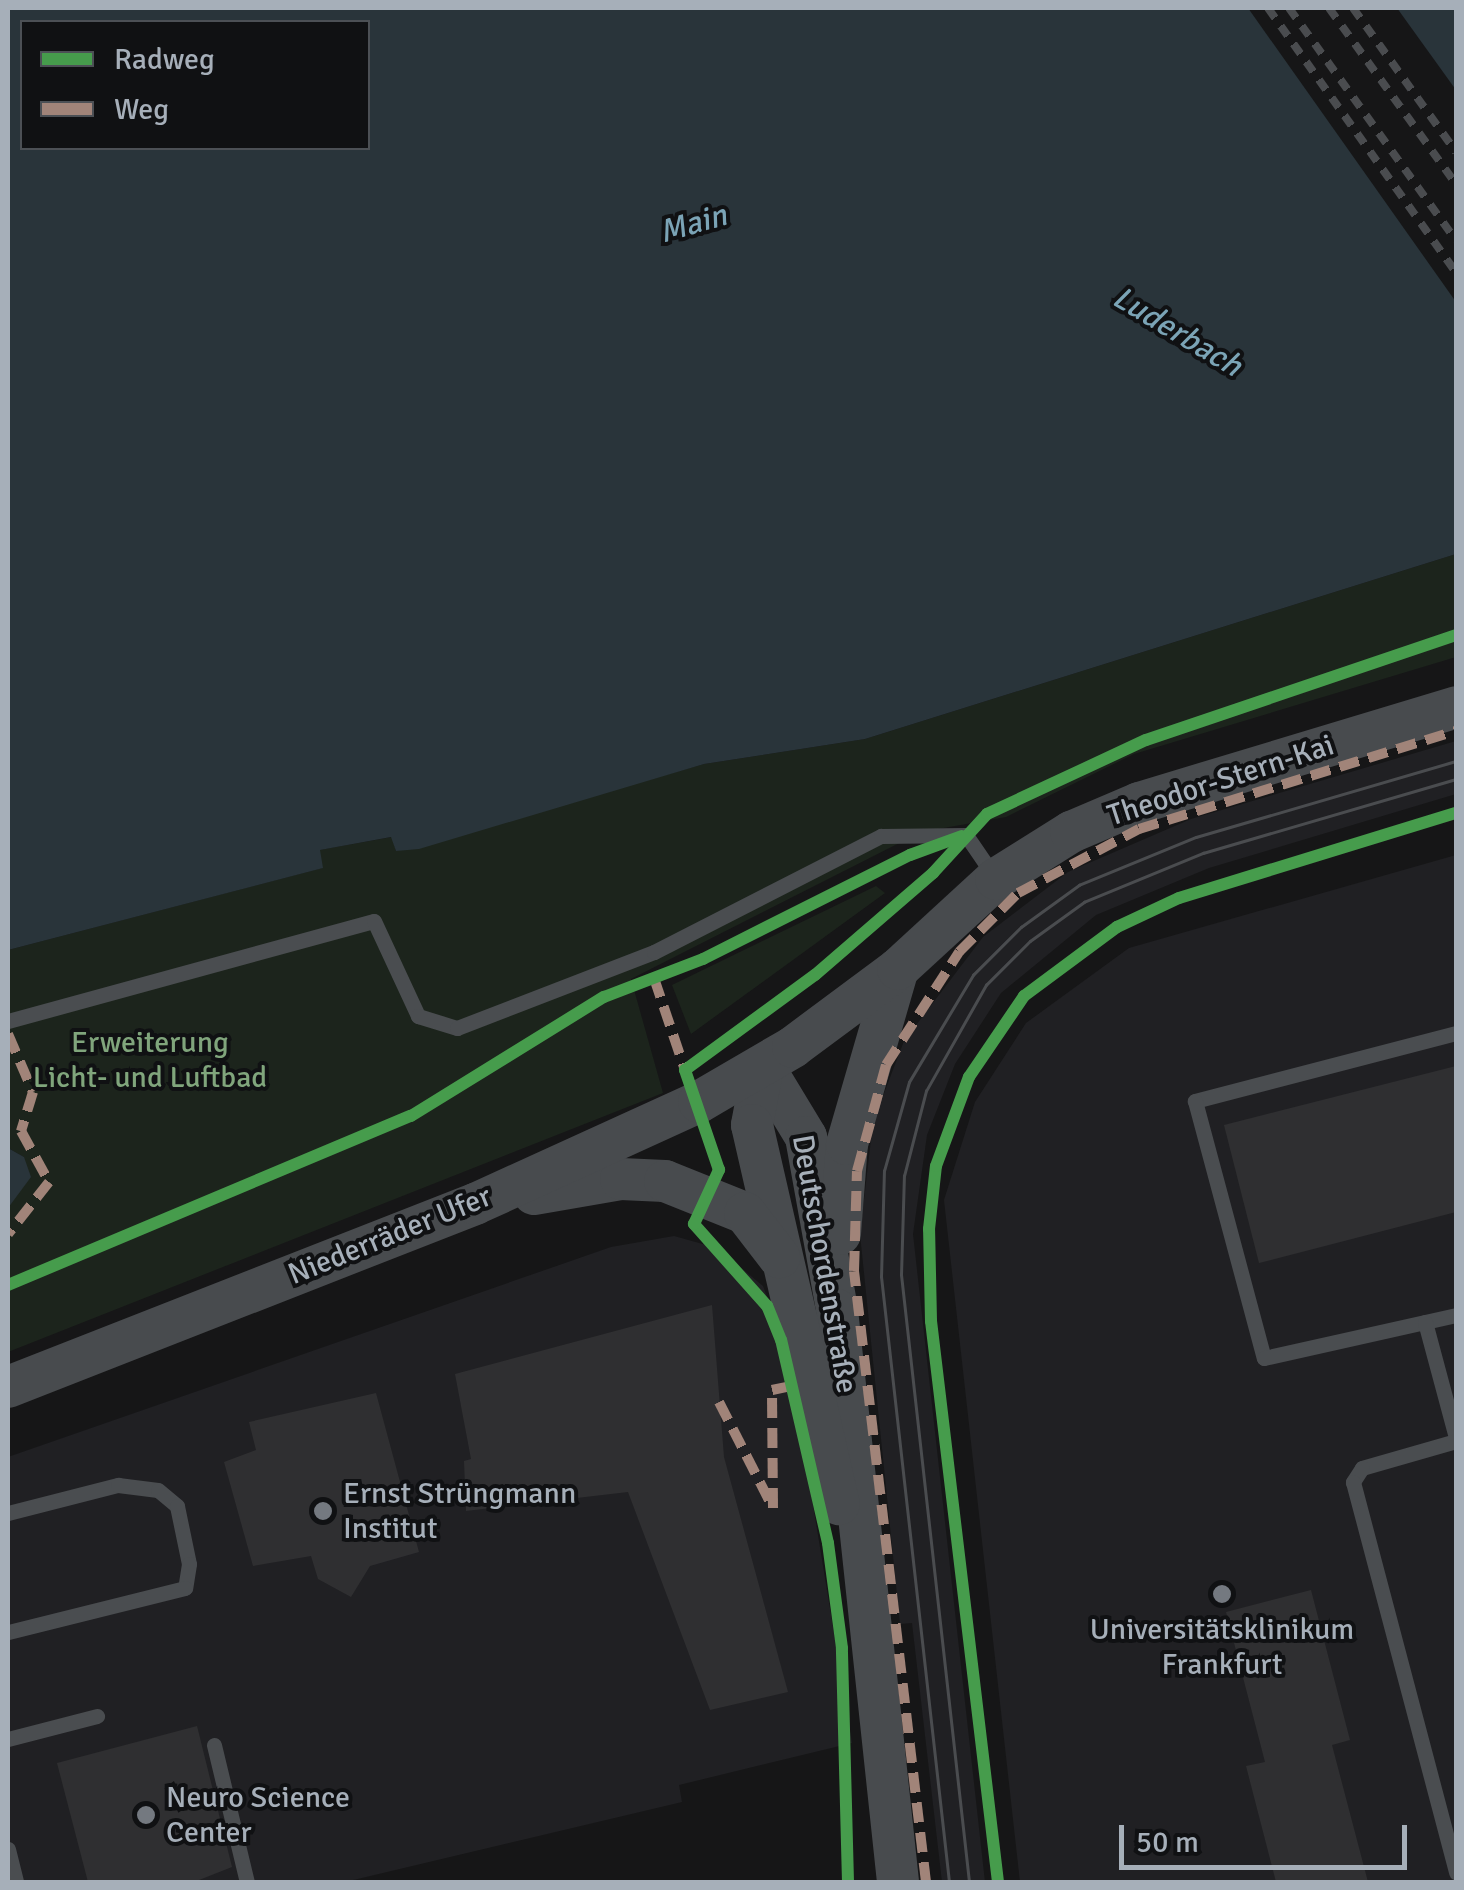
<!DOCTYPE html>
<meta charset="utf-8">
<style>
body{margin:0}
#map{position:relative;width:1464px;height:1890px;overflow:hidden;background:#161617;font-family:Signika,sans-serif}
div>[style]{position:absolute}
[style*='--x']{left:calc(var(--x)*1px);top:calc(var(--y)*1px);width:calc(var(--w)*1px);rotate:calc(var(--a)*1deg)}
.built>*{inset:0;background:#202023}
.green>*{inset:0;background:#1c241c}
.water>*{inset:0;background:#29343a}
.pier>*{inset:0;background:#161617}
.building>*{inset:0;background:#2f2f31}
.service>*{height:15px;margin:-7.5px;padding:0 7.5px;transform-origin:7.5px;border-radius:7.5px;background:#4a4d50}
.secondary>*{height:42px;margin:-21px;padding:0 21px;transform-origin:21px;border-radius:21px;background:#484b4e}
.tram>*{height:2.5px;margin:-1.25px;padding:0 1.25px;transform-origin:1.25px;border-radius:1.25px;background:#4a4c4f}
.rail>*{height:8px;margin-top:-4px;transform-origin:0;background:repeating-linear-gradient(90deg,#4a4c4f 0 12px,transparent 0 22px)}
.quiet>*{height:10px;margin-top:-5px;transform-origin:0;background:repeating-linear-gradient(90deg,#a18479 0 20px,transparent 0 30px)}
.cycleway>*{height:12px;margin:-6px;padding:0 6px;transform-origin:6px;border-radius:6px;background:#469c4c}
.dots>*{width:28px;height:28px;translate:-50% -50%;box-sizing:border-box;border:5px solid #101113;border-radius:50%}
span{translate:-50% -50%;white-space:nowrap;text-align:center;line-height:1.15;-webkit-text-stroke:8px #101113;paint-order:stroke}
.street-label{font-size:30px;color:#a6afb9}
.park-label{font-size:30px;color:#80a57c}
.poi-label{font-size:30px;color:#a6afb9}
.left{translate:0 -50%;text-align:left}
.water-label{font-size:32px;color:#7ba4b6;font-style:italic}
.frame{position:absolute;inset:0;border:10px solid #a6afb9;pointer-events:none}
.legend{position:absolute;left:20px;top:20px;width:350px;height:130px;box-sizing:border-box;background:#101113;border:2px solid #4c5055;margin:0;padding:12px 18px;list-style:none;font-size:30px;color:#a6afb9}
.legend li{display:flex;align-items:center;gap:20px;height:50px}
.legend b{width:50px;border:2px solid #4c5055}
.scale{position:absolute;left:1119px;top:1825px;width:288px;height:45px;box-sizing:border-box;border:5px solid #a6afb9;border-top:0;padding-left:12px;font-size:30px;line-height:35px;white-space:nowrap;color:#a6afb9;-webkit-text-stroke:8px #101113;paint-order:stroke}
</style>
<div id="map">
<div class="built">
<i style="clip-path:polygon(1456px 741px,1456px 794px,1209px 868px,1096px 915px,1001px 993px,955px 1064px,927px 1135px,913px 1234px,985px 1882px,942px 1882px,912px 1623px,900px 1624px,860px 1234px,873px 1122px,904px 1041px,983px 937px,1068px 872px,1191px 819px)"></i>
<i style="clip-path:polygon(1456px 855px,1456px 1882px,1020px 1882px,944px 1200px,975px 1102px,1026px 1023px,1129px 948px)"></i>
<i style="clip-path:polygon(674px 1236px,717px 1248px,763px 1286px,788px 1352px,852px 1743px,679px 1785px,682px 1802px,345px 1882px,8px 1882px,8px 1457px,611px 1247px)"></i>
</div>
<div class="green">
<i style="clip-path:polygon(1456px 554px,1456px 657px,1134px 754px,1006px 817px,921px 832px,631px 979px,663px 1093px,8px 1352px,8px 1208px,24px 1157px,8px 1148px,8px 950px,322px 868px,319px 850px,392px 837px,396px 851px,704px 764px,865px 739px)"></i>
<i style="clip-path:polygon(876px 886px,885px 893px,691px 1034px,672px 985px)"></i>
</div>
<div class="water">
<i style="clip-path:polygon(evenodd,8px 8px,1456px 8px,1456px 554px,865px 739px,704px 764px,419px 849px,396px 851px,391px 837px,320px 850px,323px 868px,8px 950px,8px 8px,22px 22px,368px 22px,368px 148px,22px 148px,22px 22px)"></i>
<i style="clip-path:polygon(8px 1148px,24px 1157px,31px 1177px,8px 1208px)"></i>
</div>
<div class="pier">
<i style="clip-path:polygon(1248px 8px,1397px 8px,1456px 90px,1456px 302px)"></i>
</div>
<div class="building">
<i style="clip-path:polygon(1456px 1066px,1456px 1212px,1259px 1263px,1224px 1125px)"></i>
<i style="clip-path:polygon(712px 1305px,724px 1457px,788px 1692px,710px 1710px,628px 1492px,466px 1511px,464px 1461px,471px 1459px,455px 1374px)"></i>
<i style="clip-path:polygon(376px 1393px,419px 1552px,370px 1566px,351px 1597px,318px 1579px,311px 1556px,253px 1566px,224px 1462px,256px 1450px,249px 1422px)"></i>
<i style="clip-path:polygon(1311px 1590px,1350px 1740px,1332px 1745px,1368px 1882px,1276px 1882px,1246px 1766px,1265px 1762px,1226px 1612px)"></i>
<i style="clip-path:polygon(197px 1726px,232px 1867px,194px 1882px,88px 1882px,57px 1763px)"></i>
</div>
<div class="service">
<i style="--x:8;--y:1021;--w:379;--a:-15.3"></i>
<i style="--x:374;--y:921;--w:105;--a:65.1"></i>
<i style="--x:418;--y:1016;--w:41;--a:17.1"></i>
<i style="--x:457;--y:1028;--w:211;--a:-21.1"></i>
<i style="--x:654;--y:952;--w:255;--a:-27.1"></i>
<i style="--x:881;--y:836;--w:85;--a:-0.7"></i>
<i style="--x:966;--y:835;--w:50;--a:55.7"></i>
<i style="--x:1456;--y:1033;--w:270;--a:165.4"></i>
<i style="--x:1195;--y:1101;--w:266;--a:75"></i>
<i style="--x:1264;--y:1358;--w:197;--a:-12.6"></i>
<i style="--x:1425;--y:1322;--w:120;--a:75"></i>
<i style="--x:1456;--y:1441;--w:98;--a:164"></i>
<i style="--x:1362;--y:1468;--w:17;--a:123"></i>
<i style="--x:1353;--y:1482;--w:404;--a:75.2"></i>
<i style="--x:8;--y:1513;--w:114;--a:-14.3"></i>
<i style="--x:118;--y:1485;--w:40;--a:7.1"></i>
<i style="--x:158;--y:1490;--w:25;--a:40"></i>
<i style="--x:177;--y:1506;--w:59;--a:78.3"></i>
<i style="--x:189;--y:1564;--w:24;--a:99"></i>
<i style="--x:185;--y:1588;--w:182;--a:166"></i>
<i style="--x:8;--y:1739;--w:92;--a:-14.5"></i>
<i style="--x:214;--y:1745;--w:141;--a:76.5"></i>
<i style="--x:8;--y:1849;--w:34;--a:76"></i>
</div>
<div class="secondary">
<i style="--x:763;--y:1066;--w:83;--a:58.8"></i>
<i style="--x:806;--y:1137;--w:176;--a:79.8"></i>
<i style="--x:837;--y:1310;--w:575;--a:83.91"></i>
<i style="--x:763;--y:1066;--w:60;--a:100.6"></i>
<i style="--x:752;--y:1125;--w:389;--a:77.1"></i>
<i style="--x:534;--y:1194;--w:88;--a:-9.8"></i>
<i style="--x:621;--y:1179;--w:44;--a:2.6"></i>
<i style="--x:665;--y:1181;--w:86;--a:21.8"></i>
<i style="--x:745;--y:1213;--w:56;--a:52.3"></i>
<i style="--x:840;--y:1234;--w:90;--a:-85.6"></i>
<i style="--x:847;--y:1144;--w:182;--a:-73.8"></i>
<i style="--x:8;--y:1387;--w:502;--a:-21.4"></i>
<i style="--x:475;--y:1204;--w:246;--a:-24.5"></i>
<i style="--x:699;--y:1102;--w:109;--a:-30.3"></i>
<i style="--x:793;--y:1047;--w:131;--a:-36.6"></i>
<i style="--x:898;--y:969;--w:133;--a:-42.6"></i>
<i style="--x:996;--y:879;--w:89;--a:-32.1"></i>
<i style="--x:1071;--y:832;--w:74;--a:-23.1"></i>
<i style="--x:1139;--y:803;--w:331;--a:-16.8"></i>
</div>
<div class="tram">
<i style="--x:949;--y:1882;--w:609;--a:-96.41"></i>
<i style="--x:881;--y:1277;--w:106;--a:-88.4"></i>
<i style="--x:884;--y:1171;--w:92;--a:-74.3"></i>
<i style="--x:909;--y:1082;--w:125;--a:-59.1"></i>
<i style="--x:973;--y:975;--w:68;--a:-45"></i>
<i style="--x:1021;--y:927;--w:72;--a:-35.9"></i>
<i style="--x:1079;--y:885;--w:126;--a:-22.3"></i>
<i style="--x:1196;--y:837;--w:271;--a:-16.3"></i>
<i style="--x:969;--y:1882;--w:611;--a:-96.39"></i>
<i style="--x:901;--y:1275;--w:99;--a:-88.3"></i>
<i style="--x:904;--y:1176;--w:88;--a:-75.5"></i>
<i style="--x:926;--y:1091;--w:122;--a:-60.5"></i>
<i style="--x:986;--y:985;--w:62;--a:-45"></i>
<i style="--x:1030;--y:941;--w:67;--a:-35.8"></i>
<i style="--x:1084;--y:902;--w:129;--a:-22.4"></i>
<i style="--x:1203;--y:853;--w:264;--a:-16.3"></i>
</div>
<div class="rail">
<i style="--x:1268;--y:8;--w:325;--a:54.6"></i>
<i style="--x:1289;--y:8;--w:286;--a:54.3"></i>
<i style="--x:1329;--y:8;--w:217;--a:54.2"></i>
<i style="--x:1353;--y:8;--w:177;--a:54.4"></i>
</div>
<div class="quiet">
<i style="--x:654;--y:978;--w:97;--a:71.4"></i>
<i style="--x:8;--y:1034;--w:63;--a:66.7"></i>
<i style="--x:33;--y:1092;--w:41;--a:107.1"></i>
<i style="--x:21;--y:1131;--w:58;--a:61.2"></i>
<i style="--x:49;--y:1182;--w:66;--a:128.3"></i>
<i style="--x:719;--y:1402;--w:119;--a:63"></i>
<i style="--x:773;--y:1508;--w:118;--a:-90.5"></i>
<i style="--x:772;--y:1390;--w:19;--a:-12"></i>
<i style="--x:926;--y:1882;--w:615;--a:-96.72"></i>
<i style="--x:854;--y:1271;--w:100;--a:-88.3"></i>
<i style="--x:857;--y:1171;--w:110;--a:-74.7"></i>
<i style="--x:886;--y:1065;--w:135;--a:-57.1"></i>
<i style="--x:959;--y:952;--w:83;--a:-45"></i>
<i style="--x:1018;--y:893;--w:137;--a:-27.9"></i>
<i style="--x:1139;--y:829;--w:332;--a:-17.2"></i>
</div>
<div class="cycleway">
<i style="--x:8;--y:1285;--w:437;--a:-22.8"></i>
<i style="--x:411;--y:1116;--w:227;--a:-31.7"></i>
<i style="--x:604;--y:997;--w:106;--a:-21"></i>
<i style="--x:703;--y:959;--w:232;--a:-26.7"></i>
<i style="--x:910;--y:855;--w:55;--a:-20.1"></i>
<i style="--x:848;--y:1882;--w:234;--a:-91.5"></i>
<i style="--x:842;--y:1648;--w:106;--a:-97.6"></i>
<i style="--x:828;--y:1543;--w:208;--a:-103"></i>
<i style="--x:781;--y:1340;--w:37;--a:-112"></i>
<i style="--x:767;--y:1306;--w:110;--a:-131.7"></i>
<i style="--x:694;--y:1224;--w:60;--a:-65.2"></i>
<i style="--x:719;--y:1170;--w:106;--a:-108.8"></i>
<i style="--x:685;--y:1070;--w:161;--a:-36.2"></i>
<i style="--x:815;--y:975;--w:156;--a:-40.8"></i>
<i style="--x:933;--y:873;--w:80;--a:-47.5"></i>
<i style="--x:987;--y:814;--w:175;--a:-25"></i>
<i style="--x:1146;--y:740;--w:327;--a:-18.7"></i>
<i style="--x:998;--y:1882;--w:565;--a:-96.81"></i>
<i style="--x:931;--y:1321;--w:92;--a:-91.2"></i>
<i style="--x:929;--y:1229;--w:63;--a:-83.7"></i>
<i style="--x:936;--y:1166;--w:95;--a:-69.7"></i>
<i style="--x:969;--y:1077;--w:98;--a:-55.8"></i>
<i style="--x:1024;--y:996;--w:116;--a:-36.6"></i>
<i style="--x:1117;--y:927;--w:68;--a:-25.1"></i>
<i style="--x:1179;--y:898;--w:290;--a:-17.1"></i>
</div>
<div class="dots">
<i style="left:323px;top:1511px;background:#747980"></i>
<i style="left:1222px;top:1594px;background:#747980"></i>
<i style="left:146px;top:1815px;background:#747980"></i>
</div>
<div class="street-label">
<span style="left:1221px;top:781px;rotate:-18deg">Theodor-Stern-Kai</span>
<span style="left:390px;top:1236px;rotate:-22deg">Niederräder Ufer</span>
<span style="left:824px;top:1264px;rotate:80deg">Deutschordenstraße</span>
</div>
<div class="park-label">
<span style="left:150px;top:1060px">Erweiterung<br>Licht- und Luftbad</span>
</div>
<div class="poi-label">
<span class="left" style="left:343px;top:1511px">Ernst Strüngmann<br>Institut</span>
<span style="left:1222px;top:1647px">Universitätsklinikum<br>Frankfurt</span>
<span class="left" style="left:166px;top:1815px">Neuro Science<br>Center</span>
</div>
<div class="water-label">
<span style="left:693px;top:224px;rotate:-16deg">Main</span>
<span style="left:1177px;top:332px;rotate:31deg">Luderbach</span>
</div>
<div class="frame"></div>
<ul class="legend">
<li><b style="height:12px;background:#469c4c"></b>Radweg</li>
<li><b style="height:12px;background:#a18479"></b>Weg</li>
</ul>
<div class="scale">50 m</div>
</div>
